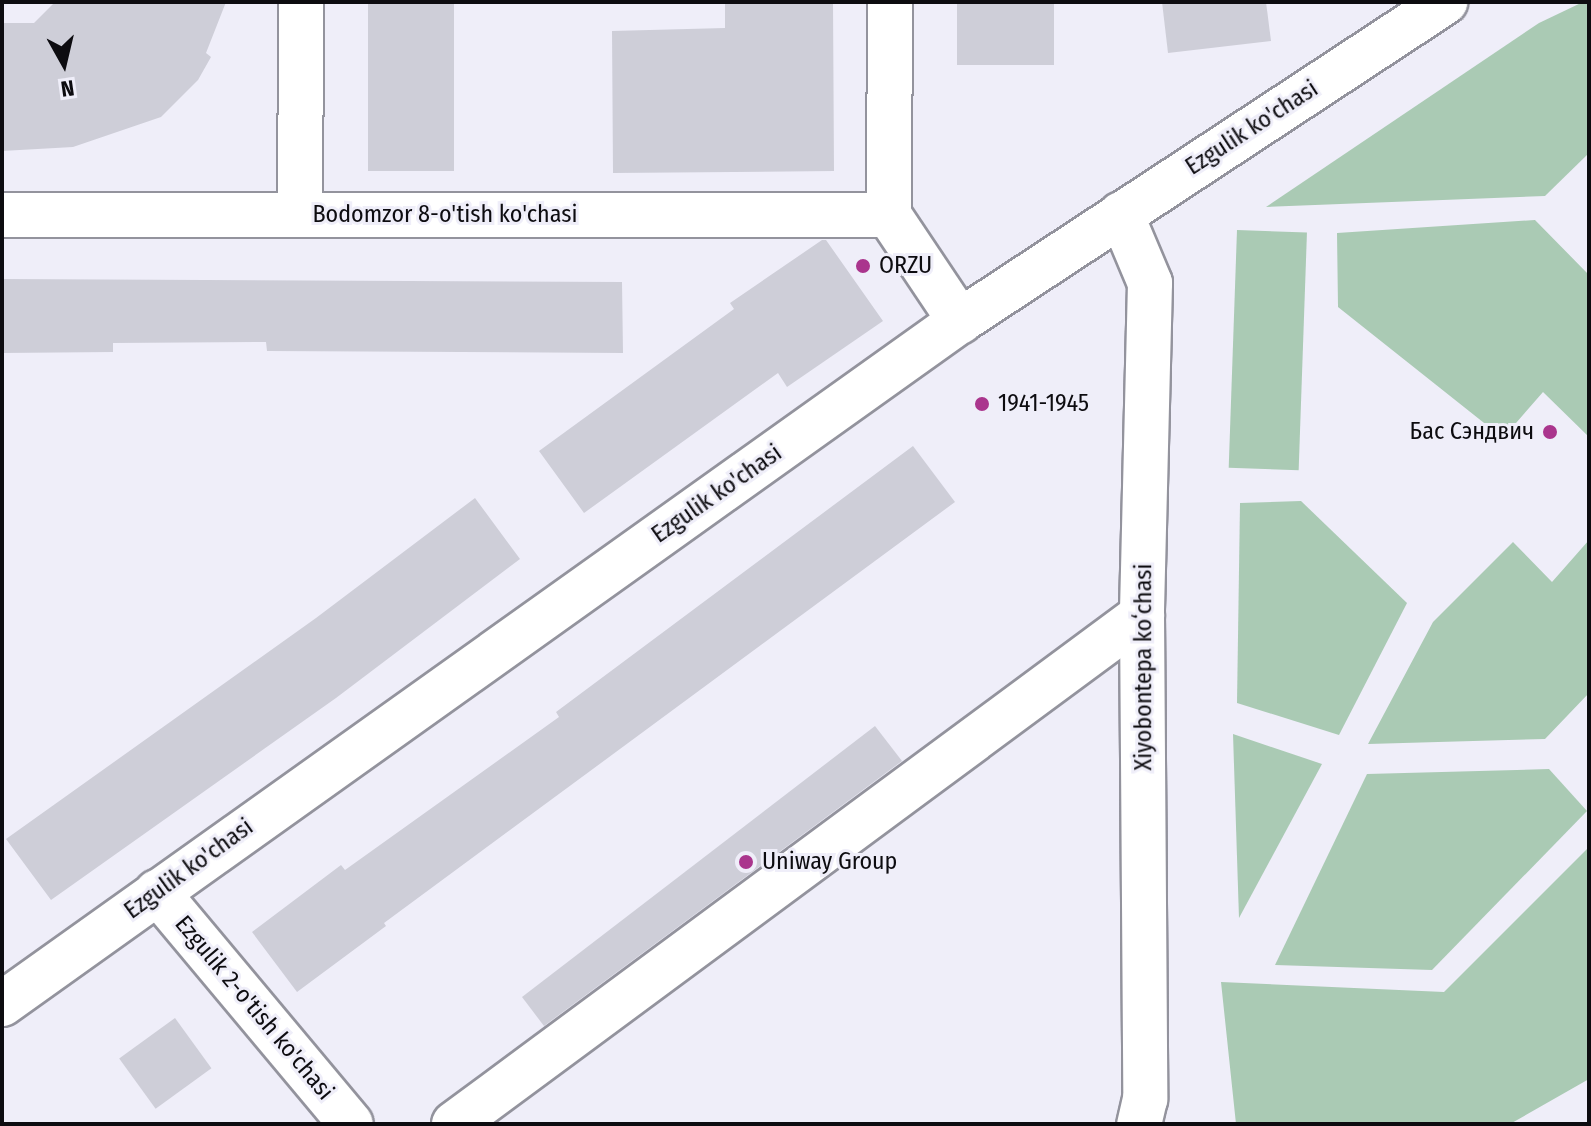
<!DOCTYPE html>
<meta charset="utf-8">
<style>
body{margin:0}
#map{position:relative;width:1591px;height:1126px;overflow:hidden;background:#efeef9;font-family:"Fira Sans Condensed",sans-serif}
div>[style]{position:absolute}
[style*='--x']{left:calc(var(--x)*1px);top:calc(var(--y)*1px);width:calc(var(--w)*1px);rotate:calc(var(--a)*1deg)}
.green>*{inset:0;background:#aacab4;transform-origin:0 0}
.building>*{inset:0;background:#ceced8;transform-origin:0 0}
.roads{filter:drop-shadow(2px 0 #93939d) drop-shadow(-2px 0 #93939d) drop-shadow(0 2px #93939d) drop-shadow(0 -2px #93939d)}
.minor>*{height:44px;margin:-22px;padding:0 22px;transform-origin:22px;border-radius:22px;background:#fff}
.dots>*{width:22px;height:22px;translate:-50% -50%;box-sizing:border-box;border:4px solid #efeef9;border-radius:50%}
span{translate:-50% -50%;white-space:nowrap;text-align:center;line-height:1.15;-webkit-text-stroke:6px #efeef9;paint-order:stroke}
.street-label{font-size:24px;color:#0d0c10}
.poi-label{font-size:24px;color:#0d0c10}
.left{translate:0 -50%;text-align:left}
.right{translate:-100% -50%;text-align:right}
.frame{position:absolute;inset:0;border:4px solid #0d0c10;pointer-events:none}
.north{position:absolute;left:24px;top:24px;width:80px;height:80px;-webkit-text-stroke:6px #efeef9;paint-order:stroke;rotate:172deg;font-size:22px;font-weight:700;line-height:32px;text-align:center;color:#0d0c10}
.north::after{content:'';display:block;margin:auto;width:28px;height:36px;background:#0d0c10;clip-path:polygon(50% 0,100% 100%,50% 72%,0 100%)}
</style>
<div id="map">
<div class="green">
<i style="clip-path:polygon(1583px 2px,1589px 2px,1589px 153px,1545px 196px,1266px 207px,1539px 23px)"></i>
<i style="clip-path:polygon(1535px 220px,1589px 275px,1589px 437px,1543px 392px,1503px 438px,1338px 307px,1337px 233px)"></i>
<i style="left:1237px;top:230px;width:70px;height:238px;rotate:2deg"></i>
<i style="clip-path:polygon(1301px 501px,1407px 603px,1339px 735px,1237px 703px,1240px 503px)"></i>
<i style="clip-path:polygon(1589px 540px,1589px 693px,1545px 739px,1368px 744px,1433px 622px,1513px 542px,1552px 582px)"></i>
<i style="clip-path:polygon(1233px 734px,1322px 764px,1239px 918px)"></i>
<i style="clip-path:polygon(1549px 769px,1587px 811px,1432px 970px,1275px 965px,1367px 774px)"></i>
<i style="clip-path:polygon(1589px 847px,1589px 1079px,1510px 1124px,1236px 1124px,1221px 982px,1444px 992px)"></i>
</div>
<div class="building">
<i style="clip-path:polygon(55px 2px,226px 2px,206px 53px,211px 57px,198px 80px,161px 117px,73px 147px,2px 151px,2px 23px,34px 23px)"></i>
<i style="left:368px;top:2px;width:86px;height:169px"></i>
<i style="clip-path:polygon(725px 2px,833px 2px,834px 171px,613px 173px,612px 31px,725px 28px)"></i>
<i style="left:957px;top:2px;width:97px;height:63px"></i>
<i style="clip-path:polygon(1162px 2px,1266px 2px,1271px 41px,1168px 53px)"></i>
<i style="clip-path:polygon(822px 240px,826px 240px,883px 321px,787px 387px,778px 373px,584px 513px,539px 451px,734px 309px,730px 303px)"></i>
<i style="clip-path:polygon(2px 279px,622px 282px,623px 353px,267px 351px,266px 342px,113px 343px,113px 352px,2px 353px)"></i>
<i style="clip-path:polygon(913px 446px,955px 502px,384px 923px,386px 926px,297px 992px,252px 932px,341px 865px,345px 870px,559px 717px,556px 712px)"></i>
<i style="clip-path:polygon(475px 498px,520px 559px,336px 698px,51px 900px,6px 839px,316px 618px)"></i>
<i style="clip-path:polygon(875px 726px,902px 761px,544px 1026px,522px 997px)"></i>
<i style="left:175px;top:1018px;width:62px;height:69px;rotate:54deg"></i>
</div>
<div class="roads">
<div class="minor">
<i style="--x:890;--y:2;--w:213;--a:90.3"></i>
<i style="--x:889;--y:215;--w:128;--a:56.2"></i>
<i style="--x:1121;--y:214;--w:75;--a:67.2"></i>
<i style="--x:1150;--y:283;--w:332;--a:91.4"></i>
<i style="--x:1142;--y:615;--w:484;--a:89.6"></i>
<i style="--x:1145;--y:1099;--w:26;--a:103"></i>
<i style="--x:2;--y:215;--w:887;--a:0"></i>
<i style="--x:300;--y:215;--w:213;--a:-89.7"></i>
<i style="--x:157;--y:892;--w:302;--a:50.1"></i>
<i style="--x:2;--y:1004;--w:1177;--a:-35.49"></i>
<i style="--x:960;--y:321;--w:581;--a:-33.33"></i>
<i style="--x:454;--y:1124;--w:856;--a:-36.49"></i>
</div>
</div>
<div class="dots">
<i style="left:863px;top:266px;background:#aa358d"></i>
<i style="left:982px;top:404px;background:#aa358d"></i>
<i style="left:1550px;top:432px;background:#aa358d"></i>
<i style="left:746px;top:862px;background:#aa358d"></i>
</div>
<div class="street-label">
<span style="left:1252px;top:128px;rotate:-33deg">Ezgulik ko'chasi</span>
<span style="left:445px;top:215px">Bodomzor 8-o'tish ko'chasi</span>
<span style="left:717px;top:494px;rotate:-35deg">Ezgulik ko'chasi</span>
<span style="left:1144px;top:667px;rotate:-90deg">Xiyobontepa koʻchasi</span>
<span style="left:189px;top:869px;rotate:-36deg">Ezgulik ko'chasi</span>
<span style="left:254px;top:1008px;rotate:50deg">Ezgulik 2-o'tish ko'chasi</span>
</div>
<div class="poi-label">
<span class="left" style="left:879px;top:266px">ORZU</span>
<span class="left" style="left:998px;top:404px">1941-1945</span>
<span class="right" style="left:1534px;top:432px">Бас Сэндвич</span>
<span class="left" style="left:762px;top:862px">Uniway Group</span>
</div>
<div class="frame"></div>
<div class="north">N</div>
</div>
